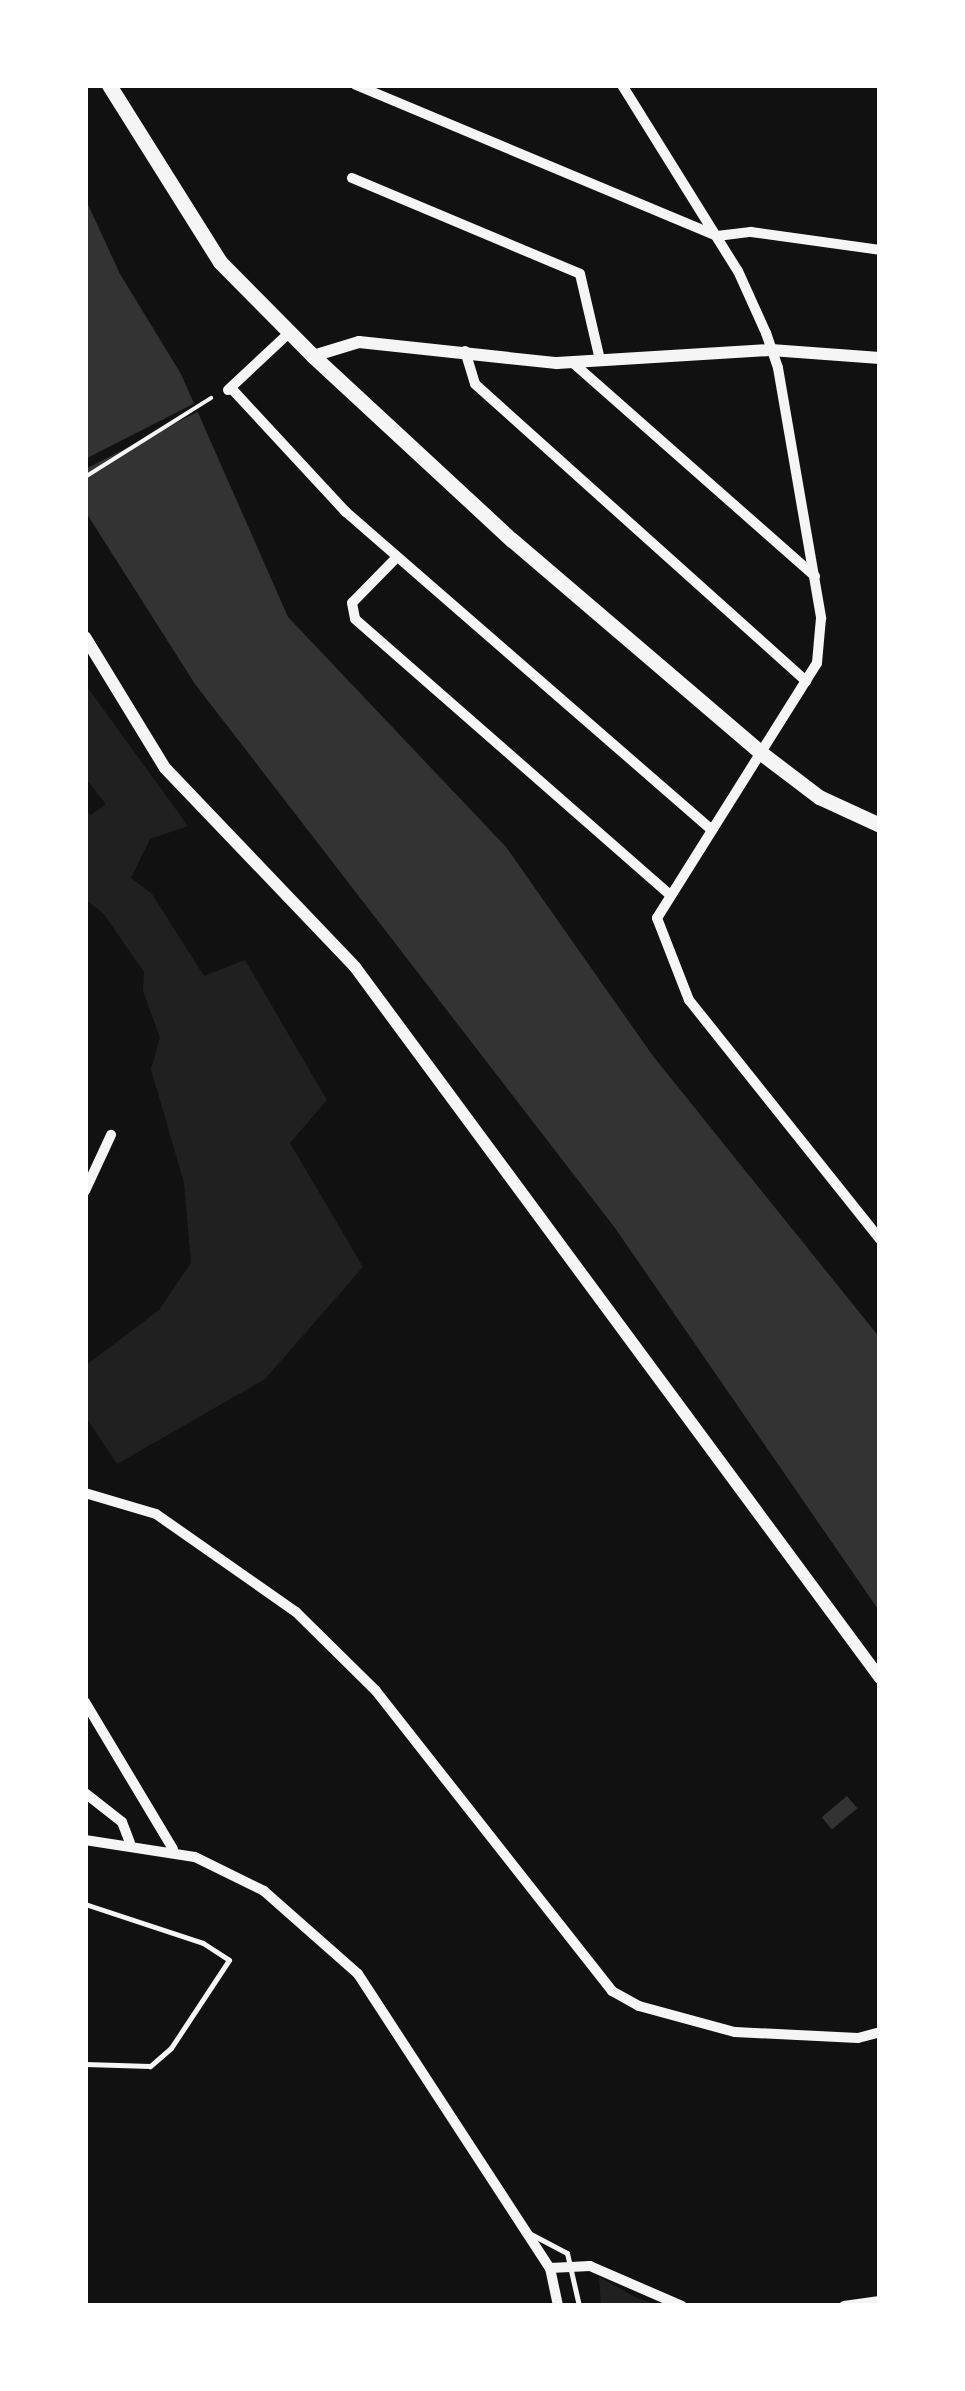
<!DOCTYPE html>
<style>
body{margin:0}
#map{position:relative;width:965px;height:2391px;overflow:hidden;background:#111;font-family:"Source Sans 3",sans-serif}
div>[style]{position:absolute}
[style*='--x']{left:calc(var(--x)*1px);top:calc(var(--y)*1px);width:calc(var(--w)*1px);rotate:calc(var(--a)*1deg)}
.green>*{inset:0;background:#202020}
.water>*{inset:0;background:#333;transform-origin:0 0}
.pier>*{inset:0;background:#111;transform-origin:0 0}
.path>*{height:4px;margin:-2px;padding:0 2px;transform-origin:2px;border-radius:2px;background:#f5f5f5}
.service>*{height:5px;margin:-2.5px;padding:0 2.5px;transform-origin:2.5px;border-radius:2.5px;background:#f5f5f5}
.minor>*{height:10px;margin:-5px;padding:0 5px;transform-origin:5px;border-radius:5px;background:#f5f5f5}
.tertiary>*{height:12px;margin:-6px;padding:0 6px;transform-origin:6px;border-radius:6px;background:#f5f5f5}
.primary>*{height:15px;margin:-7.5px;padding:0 7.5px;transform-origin:7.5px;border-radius:7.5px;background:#f5f5f5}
span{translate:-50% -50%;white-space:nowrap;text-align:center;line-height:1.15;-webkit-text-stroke:10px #fff;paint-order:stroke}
.frame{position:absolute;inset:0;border:88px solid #fff;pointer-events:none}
</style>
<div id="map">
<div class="green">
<i style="clip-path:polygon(85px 684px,188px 826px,150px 839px,131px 878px,152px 894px,204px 976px,245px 960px,327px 1100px,290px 1143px,363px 1267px,265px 1379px,117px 1464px,85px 1416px,85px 1366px,159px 1310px,191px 1263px,184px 1183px,151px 1069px,160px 1038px,143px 991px,144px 972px,103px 913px,85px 899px,85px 810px,91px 815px,106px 804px,85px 778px)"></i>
<i style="clip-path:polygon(599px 2277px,637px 2298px,660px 2306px,601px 2306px)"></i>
</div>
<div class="water">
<i style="clip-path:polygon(85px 198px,120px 274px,181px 374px,288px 617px,506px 847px,653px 1056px,880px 1338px,880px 1612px,615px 1228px,195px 684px,85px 511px)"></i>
<i style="left:847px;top:1796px;width:16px;height:33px;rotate:50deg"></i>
</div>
<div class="pier">
<i style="left:197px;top:402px;width:9px;height:131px;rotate:63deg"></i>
</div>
<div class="path">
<i style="--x:85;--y:477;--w:149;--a:-32.1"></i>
</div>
<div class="service">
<i style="--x:85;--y:1904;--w:124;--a:18.3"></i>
<i style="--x:203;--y:1943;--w:31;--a:33"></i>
<i style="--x:229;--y:1960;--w:105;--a:123.4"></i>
<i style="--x:171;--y:2048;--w:28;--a:139"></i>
<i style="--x:150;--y:2066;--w:65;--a:-178.2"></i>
<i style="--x:527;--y:2232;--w:45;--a:27.7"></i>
<i style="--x:567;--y:2253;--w:54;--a:77.2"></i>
</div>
<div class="minor">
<i style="--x:356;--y:85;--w:391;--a:22.7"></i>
<i style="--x:717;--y:236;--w:34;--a:-7"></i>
<i style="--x:751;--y:232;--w:130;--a:7.9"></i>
<i style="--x:622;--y:85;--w:219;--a:58.1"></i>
<i style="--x:738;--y:271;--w:68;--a:65.7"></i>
<i style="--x:766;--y:333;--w:37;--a:71"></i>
<i style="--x:778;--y:368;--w:254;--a:80.2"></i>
<i style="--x:821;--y:618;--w:45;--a:95.1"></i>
<i style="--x:817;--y:663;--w:301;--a:122.1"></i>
<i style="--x:657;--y:918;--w:88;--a:68.7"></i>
<i style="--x:689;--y:1000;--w:306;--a:51.4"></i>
<i style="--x:352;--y:178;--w:247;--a:22.8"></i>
<i style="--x:580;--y:274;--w:88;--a:76.9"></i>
<i style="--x:465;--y:351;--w:34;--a:73"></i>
<i style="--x:475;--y:384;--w:445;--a:41.9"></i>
<i style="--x:572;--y:362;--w:324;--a:41.4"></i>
<i style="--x:231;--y:388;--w:169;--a:47.2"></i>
<i style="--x:346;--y:512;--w:483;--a:41"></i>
<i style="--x:228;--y:390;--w:83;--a:-43.1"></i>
<i style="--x:397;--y:557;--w:64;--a:134.4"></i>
<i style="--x:352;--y:603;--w:16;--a:79"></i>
<i style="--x:355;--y:619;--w:417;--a:41.2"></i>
<i style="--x:85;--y:1191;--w:62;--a:-65.1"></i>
<i style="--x:85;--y:1493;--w:74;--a:16.5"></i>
<i style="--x:156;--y:1514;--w:171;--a:35"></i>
<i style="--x:296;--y:1612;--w:112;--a:44.6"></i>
<i style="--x:376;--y:1691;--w:382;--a:51.8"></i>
<i style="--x:612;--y:1991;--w:31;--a:29"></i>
<i style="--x:639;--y:2006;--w:99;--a:15.2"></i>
<i style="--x:735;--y:2032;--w:123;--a:2.8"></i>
<i style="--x:858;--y:2038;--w:23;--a:-15"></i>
<i style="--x:85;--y:1702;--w:171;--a:59.1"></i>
<i style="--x:85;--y:1793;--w:47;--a:38.1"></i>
<i style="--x:122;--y:1822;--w:22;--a:69"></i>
<i style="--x:85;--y:1840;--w:111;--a:8.8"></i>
<i style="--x:195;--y:1857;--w:77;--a:26.2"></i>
<i style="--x:264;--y:1891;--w:125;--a:41.4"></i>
<i style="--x:358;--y:1974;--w:351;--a:56.9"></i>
<i style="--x:550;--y:2268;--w:39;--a:78"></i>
<i style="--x:550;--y:2268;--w:40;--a:-2.9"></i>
<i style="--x:590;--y:2266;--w:100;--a:23.5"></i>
<i style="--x:844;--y:2306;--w:36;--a:-8"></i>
</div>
<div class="tertiary">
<i style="--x:313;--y:356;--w:48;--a:-16.9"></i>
<i style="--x:359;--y:342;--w:199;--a:6.1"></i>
<i style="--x:557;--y:363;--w:214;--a:-3.5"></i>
<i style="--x:771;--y:350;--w:109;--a:4.2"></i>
<i style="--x:85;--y:637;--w:153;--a:58.6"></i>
<i style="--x:165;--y:768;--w:275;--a:46.3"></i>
<i style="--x:355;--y:967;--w:884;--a:53.56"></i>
</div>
<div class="primary">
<i style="--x:109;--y:85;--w:209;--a:57.9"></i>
<i style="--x:220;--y:262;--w:132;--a:45.3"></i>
<i style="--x:313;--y:356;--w:271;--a:42.8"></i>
<i style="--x:512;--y:540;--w:328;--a:40.5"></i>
<i style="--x:761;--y:753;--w:73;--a:37.2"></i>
<i style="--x:819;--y:797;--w:67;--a:24.7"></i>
</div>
<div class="frame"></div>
</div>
